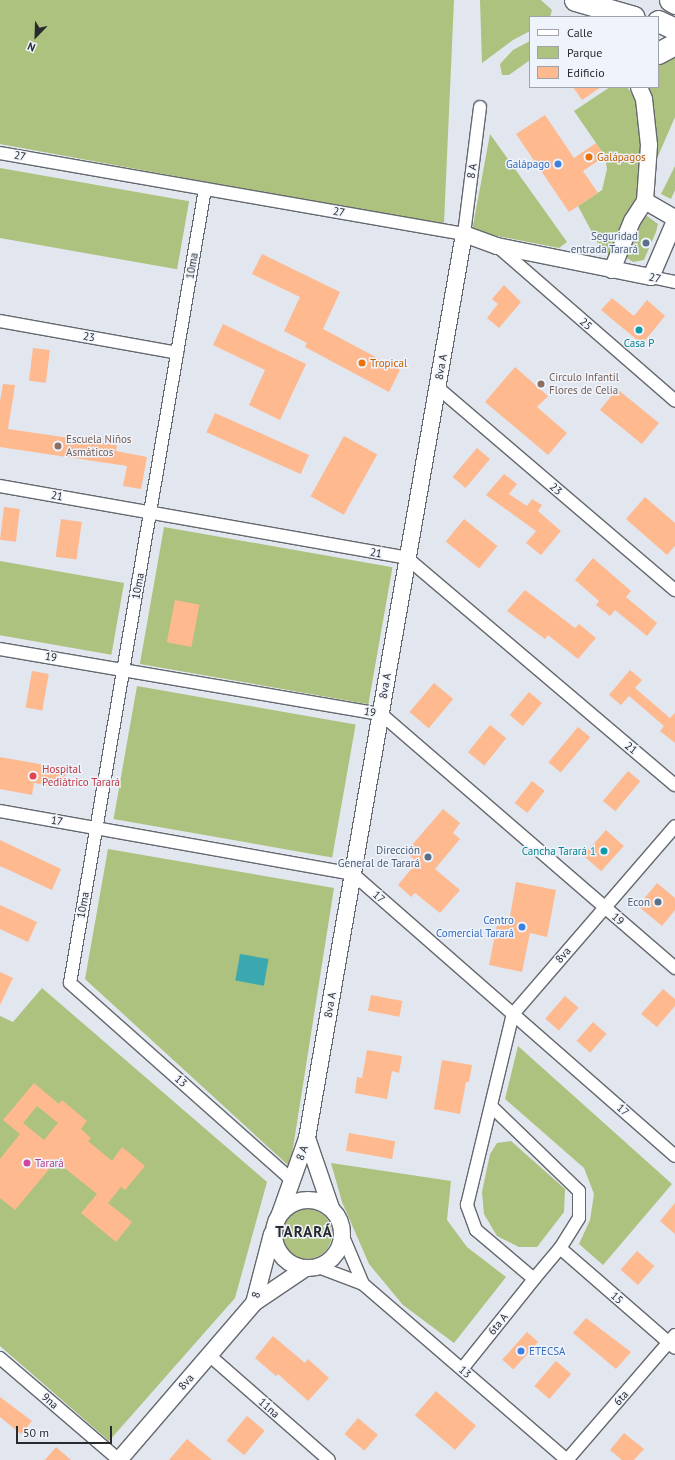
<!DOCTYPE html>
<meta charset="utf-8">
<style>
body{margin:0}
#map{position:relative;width:675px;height:1460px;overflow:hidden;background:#e2e6ef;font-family:"PT Sans",sans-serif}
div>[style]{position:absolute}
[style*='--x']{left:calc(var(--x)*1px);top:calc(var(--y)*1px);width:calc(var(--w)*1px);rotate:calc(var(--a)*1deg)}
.green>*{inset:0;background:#adc27e;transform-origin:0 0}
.round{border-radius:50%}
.water>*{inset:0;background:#3ba8af;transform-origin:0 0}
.building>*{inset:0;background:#feb98f;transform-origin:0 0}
.roads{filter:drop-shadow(1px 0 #64686f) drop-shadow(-1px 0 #64686f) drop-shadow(0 1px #64686f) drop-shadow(0 -1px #64686f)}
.street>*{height:12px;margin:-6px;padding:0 6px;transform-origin:6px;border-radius:6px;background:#fff}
.secondary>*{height:16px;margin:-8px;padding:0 8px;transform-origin:8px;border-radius:8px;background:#fff}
.secondary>.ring{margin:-8px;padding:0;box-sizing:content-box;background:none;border:16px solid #fff;border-radius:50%}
.highway>*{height:21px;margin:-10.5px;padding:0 10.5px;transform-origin:10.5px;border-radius:10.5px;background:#fff}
.dots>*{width:11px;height:11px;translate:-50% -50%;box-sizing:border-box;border:2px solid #eff4fc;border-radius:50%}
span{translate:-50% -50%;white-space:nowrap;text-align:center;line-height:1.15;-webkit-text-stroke:3px #eff4fc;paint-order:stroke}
.street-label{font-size:11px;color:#282a2d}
.food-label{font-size:11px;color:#c56008}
.left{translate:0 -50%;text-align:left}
.shop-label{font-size:11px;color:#366cbe}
.right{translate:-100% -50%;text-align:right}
.service-label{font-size:11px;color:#4e5e75}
.culture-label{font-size:11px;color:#0d838f}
.education-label{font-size:11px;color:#785e54}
.health-label{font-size:11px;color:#be3a42}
.hotel-label{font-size:11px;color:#b23c85}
.district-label{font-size:15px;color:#282a2d;font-weight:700;letter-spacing:1px}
.legend{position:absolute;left:529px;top:16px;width:130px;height:72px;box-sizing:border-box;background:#eff4fc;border:1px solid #9fa3a9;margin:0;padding:5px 7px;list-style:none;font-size:12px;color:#282a2d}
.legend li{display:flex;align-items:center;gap:8px;height:20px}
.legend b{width:20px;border:1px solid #9fa3a9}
.north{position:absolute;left:16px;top:16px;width:40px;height:40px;-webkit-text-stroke:3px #eff4fc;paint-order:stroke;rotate:203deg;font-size:11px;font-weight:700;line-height:16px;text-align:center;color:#282a2d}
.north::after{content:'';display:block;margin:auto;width:14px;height:18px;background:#282a2d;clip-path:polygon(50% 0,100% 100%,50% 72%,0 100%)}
.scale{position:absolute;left:16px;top:1426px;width:96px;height:18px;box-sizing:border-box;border:2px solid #282a2d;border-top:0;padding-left:5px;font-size:12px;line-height:14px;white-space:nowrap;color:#282a2d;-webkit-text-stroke:3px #eff4fc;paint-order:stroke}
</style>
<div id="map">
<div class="green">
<i style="clip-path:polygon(0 0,454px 0,444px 223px,393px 216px,0 144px)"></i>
<i style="clip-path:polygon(480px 0,541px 0,552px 10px,550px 17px,530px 17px,530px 31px,513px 40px,482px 63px)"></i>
<i style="clip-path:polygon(530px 41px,530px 60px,509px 75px,502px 75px,500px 64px,513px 50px)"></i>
<i style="clip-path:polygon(675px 50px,675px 117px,655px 163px,654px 117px,648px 87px,658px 87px,658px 61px)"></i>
<i style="clip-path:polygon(610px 87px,627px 87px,640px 105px,641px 152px,639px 190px,625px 231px,610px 256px,602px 251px,578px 206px,602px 190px,607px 169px,605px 156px,574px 111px)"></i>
<i style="clip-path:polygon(490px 134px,567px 242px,559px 248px,472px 231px)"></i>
<i style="clip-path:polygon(675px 166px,675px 190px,671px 199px,661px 194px)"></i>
<i style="left:0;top:168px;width:192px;height:69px;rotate:10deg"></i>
<i style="clip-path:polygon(647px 216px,658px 224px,656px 232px,644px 260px,633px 262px,627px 258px,626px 252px,640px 220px)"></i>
<i style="left:164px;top:527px;width:232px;height:139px;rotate:10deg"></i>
<i style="left:0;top:561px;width:126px;height:73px;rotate:10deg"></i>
<i style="left:137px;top:686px;width:222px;height:135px;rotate:10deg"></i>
<i style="clip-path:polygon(108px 849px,334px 888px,290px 1167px,85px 979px)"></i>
<i style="clip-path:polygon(42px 988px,267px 1182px,235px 1298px,109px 1441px,0 1346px,0 1016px,13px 1022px)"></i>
<i style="clip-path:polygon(518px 1046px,672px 1184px,603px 1265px,579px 1244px,590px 1220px,594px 1194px,584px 1168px,505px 1099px)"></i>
<i style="clip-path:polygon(511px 1141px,565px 1189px,564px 1212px,537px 1247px,519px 1247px,497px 1236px,484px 1214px,482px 1192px,490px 1154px,497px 1143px)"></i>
<i style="clip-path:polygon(331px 1163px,451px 1181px,447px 1220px,467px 1247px,506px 1277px,454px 1343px,403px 1305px,369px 1264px,342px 1202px)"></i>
<i class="round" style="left:282px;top:1209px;width:50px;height:50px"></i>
</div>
<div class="water">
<i style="left:240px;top:954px;width:29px;height:27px;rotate:10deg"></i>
</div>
<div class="building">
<i style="clip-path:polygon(573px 87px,601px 87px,582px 100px)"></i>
<i style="clip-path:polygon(545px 115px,574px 158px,596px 143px,605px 156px,583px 171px,598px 193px,569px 212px,516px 134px)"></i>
<i style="clip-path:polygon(262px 254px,340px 292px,323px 329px,400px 370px,389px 392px,305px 347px,307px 343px,284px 331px,300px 297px,252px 274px)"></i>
<i style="clip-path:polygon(504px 285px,521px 302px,499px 328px,487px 318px,498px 304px,492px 299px)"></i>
<i style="clip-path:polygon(612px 298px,634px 316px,647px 300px,665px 316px,642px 344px,601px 310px)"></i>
<i style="clip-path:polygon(223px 324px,306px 364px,280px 420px,249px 405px,265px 370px,213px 345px)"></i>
<i style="left:33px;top:348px;width:17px;height:33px;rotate:7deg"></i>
<i style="clip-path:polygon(515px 367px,548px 396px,537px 407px,567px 433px,548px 455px,485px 402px)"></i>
<i style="clip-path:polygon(3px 384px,15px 385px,8px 429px,117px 445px,116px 451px,147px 457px,141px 489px,123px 486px,127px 466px,0 447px,0 401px)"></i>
<i style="left:617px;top:389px;width:54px;height:27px;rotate:39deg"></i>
<i style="left:215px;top:413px;width:103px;height:21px;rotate:24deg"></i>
<i style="left:344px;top:436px;width:38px;height:69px;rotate:29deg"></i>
<i style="left:477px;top:448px;width:17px;height:38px;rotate:40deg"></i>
<i style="clip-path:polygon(504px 474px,517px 484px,509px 494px,527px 506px,532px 499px,542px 505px,538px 511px,561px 531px,541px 555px,526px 543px,536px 531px,486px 495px)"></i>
<i style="clip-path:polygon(645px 497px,675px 523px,675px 546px,667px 555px,626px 519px)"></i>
<i style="left:4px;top:507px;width:16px;height:33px;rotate:7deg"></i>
<i style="left:61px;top:519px;width:21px;height:38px;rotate:8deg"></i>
<i style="left:464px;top:519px;width:43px;height:29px;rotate:39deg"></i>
<i style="clip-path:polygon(593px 558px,631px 591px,626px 597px,657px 623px,647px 636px,615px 610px,610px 616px,596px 605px,599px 601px,575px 580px)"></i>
<i style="clip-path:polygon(525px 590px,575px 628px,579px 624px,596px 638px,578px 659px,548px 635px,545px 639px,507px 611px)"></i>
<i style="left:175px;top:600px;width:25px;height:43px;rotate:11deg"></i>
<i style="clip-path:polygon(630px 670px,642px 680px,635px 688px,670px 718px,675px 713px,675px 743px,660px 731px,664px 726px,629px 696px,621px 705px,609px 695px)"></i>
<i style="left:32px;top:671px;width:17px;height:37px;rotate:10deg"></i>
<i style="left:434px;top:683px;width:25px;height:38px;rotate:40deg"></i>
<i style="left:529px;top:692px;width:17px;height:30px;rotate:40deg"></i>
<i style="left:490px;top:725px;width:21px;height:35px;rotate:39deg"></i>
<i style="left:578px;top:727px;width:16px;height:46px;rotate:40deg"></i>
<i style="clip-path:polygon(0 757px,67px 769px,64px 788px,34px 783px,32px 795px,0 789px)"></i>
<i style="left:628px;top:771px;width:16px;height:39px;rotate:40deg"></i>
<i style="left:532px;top:781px;width:16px;height:28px;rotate:38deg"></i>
<i style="clip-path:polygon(443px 809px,460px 823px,453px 833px,460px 839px,435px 869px,460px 890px,440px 913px,415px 893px,411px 897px,398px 885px,417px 862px,406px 852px)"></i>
<i style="left:606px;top:830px;width:24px;height:34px;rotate:42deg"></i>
<i style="clip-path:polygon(0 840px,61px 869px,52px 890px,0 866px)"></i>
<i style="clip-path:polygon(516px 882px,556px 890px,547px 937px,530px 933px,522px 972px,489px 965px,498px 920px,509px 922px)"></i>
<i style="clip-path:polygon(657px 883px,675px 898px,675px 910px,662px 926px,638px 906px)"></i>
<i style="clip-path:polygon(0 905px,37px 922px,28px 942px,0 929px)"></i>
<i style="clip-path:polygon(0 972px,13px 978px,0 1005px)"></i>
<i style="clip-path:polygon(663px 989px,675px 999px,675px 1006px,657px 1027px,641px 1014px)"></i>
<i style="left:371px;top:995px;width:32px;height:16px;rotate:11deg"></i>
<i style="left:565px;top:996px;width:18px;height:30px;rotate:41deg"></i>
<i style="left:593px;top:1022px;width:18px;height:25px;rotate:41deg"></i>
<i style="clip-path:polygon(367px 1050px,402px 1056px,399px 1073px,392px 1071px,387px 1099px,355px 1093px,357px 1077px,362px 1078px)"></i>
<i style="clip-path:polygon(442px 1060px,472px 1065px,469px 1082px,466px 1082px,460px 1114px,434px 1109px)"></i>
<i style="clip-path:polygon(evenodd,34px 1083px,59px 1104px,62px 1100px,87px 1121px,81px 1129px,91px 1138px,88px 1141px,112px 1161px,122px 1147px,145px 1166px,125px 1190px,121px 1187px,108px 1203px,132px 1222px,116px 1242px,81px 1213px,97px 1194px,56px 1161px,15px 1210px,0 1198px,0 1159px,20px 1134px,3px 1120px,34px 1083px,37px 1106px,58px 1123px,44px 1140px,23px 1123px,37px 1106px)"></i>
<i style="left:349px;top:1133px;width:47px;height:18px;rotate:10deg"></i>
<i style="clip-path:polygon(675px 1203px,675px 1234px,660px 1221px)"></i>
<i style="left:637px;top:1251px;width:23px;height:25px;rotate:41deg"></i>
<i style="clip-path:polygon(586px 1318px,631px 1352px,616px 1369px,573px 1333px)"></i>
<i style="left:527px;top:1332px;width:15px;height:37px;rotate:42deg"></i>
<i style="clip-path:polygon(273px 1336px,305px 1363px,308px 1359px,329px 1378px,308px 1401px,278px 1374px,276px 1376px,255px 1358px)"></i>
<i style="left:556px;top:1361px;width:20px;height:33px;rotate:41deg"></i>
<i style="left:436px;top:1391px;width:53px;height:32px;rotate:41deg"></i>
<i style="clip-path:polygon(0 1397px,32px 1421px,21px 1434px,0 1417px)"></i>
<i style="left:247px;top:1416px;width:23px;height:32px;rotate:40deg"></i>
<i style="left:358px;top:1418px;width:26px;height:21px;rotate:40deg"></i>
<i style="clip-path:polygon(624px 1433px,644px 1449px,634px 1460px,622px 1460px,610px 1450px)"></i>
<i style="clip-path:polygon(187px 1439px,212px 1460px,169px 1460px)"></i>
<i style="clip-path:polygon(56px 1447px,71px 1460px,45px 1460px)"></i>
</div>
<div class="roads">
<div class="street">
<i style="--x:0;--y:153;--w:471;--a:9.9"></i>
<i style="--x:464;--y:234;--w:128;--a:-82.8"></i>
<i style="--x:205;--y:189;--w:805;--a:99.65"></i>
<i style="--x:70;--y:983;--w:297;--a:41.6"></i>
<i style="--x:497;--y:246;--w:236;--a:41"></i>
<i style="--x:651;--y:277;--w:25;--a:12"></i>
<i style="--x:0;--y:321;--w:180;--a:10.2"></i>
<i style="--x:437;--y:387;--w:313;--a:40.5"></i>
<i style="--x:0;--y:486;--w:413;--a:10"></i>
<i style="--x:407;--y:558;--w:351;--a:40.3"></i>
<i style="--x:0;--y:649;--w:387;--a:9.7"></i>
<i style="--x:381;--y:714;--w:389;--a:40.8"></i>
<i style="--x:0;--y:811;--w:359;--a:10.1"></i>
<i style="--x:353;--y:874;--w:428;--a:41.2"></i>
<i style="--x:491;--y:1106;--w:122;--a:44"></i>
<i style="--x:579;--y:1191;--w:27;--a:90"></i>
<i style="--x:579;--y:1218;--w:36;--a:122"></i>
<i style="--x:560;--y:1248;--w:40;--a:130"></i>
<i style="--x:534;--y:1279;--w:76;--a:-139.8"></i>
<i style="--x:476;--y:1230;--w:27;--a:-110"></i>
<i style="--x:467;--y:1205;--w:196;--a:-76.5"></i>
<i style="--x:513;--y:1014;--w:248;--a:-49.2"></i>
<i style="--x:560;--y:1248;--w:152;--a:41"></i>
<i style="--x:318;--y:1267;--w:48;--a:20.7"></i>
<i style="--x:363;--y:1284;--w:54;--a:-112.8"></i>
<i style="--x:363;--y:1284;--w:269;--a:40.8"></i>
<i style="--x:209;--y:1355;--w:159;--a:41.2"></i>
<i style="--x:0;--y:1358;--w:157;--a:40.6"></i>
<i style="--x:462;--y:1369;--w:115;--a:-51.3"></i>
<i style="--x:567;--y:1460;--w:165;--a:-49.2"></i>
</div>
<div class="secondary">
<i style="--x:645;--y:201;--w:34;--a:30"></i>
<i style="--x:612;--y:270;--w:53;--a:-67.8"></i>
<i style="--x:632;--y:221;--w:24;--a:-57"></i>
<i style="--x:645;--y:201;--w:56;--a:-85.9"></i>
<i style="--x:649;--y:145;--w:46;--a:-96.2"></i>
<i style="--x:644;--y:99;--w:13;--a:-113"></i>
<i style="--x:307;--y:1138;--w:918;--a:-80.15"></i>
<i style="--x:464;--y:234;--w:35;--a:20"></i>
<i style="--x:497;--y:246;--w:157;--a:11.4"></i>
<i style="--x:651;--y:277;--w:61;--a:-66.8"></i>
<i class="ring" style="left:274px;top:1200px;width:52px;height:52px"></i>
<i style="--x:280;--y:1214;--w:81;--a:-70.4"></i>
<i style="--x:307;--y:1138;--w:74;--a:71.1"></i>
<i style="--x:272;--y:1234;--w:71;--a:104.6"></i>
<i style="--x:254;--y:1303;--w:60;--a:-34.2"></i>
<i style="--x:119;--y:1460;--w:207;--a:-49.3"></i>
</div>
<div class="highway">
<i style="--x:575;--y:0;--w:61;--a:16.1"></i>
<i style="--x:670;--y:0;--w:6;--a:31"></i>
<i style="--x:658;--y:21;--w:19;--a:25"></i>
<i style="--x:658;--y:53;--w:19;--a:-28"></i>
</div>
</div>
<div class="dots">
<i style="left:589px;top:157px;background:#e8710a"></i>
<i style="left:558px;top:164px;background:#3f7fe0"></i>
<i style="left:646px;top:243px;background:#5c6f8a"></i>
<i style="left:639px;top:330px;background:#0f9aa8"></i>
<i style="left:362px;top:363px;background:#e8710a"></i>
<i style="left:541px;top:384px;background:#8d6e63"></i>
<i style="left:58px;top:446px;background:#8d6e63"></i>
<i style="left:33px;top:776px;background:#e0444e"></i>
<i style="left:604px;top:851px;background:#0f9aa8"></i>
<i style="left:428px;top:857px;background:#5c6f8a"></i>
<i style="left:658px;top:902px;background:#5c6f8a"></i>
<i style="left:522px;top:927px;background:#3f7fe0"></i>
<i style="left:27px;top:1163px;background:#d1479c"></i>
<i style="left:521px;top:1351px;background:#3f7fe0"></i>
</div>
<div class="street-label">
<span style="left:20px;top:156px;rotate:10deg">27</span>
<span style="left:472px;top:171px;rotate:-82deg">8 A</span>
<span style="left:339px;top:212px;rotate:10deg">27</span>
<span style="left:192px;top:266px;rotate:-80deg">10ma</span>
<span style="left:655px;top:278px;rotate:12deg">27</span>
<span style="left:586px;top:324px;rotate:41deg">25</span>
<span style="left:89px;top:337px;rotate:10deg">23</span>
<span style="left:441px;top:367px;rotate:-80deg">8va A</span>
<span style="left:556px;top:489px;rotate:41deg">23</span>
<span style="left:57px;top:496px;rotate:10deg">21</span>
<span style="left:376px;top:553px;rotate:10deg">21</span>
<span style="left:138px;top:586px;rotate:-80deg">10ma</span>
<span style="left:51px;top:657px;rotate:10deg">19</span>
<span style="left:385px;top:686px;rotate:-80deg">8va A</span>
<span style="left:370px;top:712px;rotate:11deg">19</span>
<span style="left:631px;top:748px;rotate:40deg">21</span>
<span style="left:57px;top:821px;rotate:10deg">17</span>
<span style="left:379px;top:897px;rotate:41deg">17</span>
<span style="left:83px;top:905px;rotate:-80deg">10ma</span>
<span style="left:618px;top:919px;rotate:41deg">19</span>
<span style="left:563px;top:955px;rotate:-49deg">8va</span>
<span style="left:330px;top:1005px;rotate:-80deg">8va A</span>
<span style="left:181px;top:1081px;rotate:42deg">13</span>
<span style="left:623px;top:1110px;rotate:41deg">17</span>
<span style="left:302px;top:1153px;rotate:-70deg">8 A</span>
<span style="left:256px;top:1295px;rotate:-75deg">8</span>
<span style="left:617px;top:1298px;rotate:41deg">15</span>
<span style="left:498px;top:1324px;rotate:-51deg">6ta A</span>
<span style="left:465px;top:1372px;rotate:41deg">13</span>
<span style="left:186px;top:1382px;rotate:-49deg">8va</span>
<span style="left:621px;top:1398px;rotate:-49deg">6ta</span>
<span style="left:50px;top:1401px;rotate:41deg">9na</span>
<span style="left:269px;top:1408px;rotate:41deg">11na</span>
</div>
<div class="food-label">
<span class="left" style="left:597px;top:157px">Galápagos</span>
<span class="left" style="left:370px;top:363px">Tropical</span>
</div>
<div class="shop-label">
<span class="right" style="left:550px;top:164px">Galápago</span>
<span class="right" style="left:514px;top:927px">Centro<br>Comercial Tarará</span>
<span class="left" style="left:529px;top:1351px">ETECSA</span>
</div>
<div class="service-label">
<span class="right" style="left:638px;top:243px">Seguridad<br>entrada Tarará</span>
<span class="right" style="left:420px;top:857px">Dirección<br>General de Tarará</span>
<span class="right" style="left:650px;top:902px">Econ</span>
</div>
<div class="culture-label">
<span style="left:639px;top:343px">Casa P</span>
<span class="right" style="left:596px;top:851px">Cancha Tarará 1</span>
</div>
<div class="education-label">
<span class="left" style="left:549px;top:384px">Circulo Infantil<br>Flores de Celia</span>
<span class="left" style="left:66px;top:446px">Escuela Niños<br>Asmáticos</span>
</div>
<div class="health-label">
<span class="left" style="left:42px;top:776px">Hospital<br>Pediátrico Tarará</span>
</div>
<div class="hotel-label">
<span class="left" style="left:35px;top:1163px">Tarará</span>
</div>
<div class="district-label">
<span style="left:304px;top:1232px">TARARÁ</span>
</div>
<ul class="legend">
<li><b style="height:5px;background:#fff"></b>Calle</li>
<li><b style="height:11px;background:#adc27e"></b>Parque</li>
<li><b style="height:11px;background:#feb98f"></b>Edificio</li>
</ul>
<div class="north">N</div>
<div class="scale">50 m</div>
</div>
